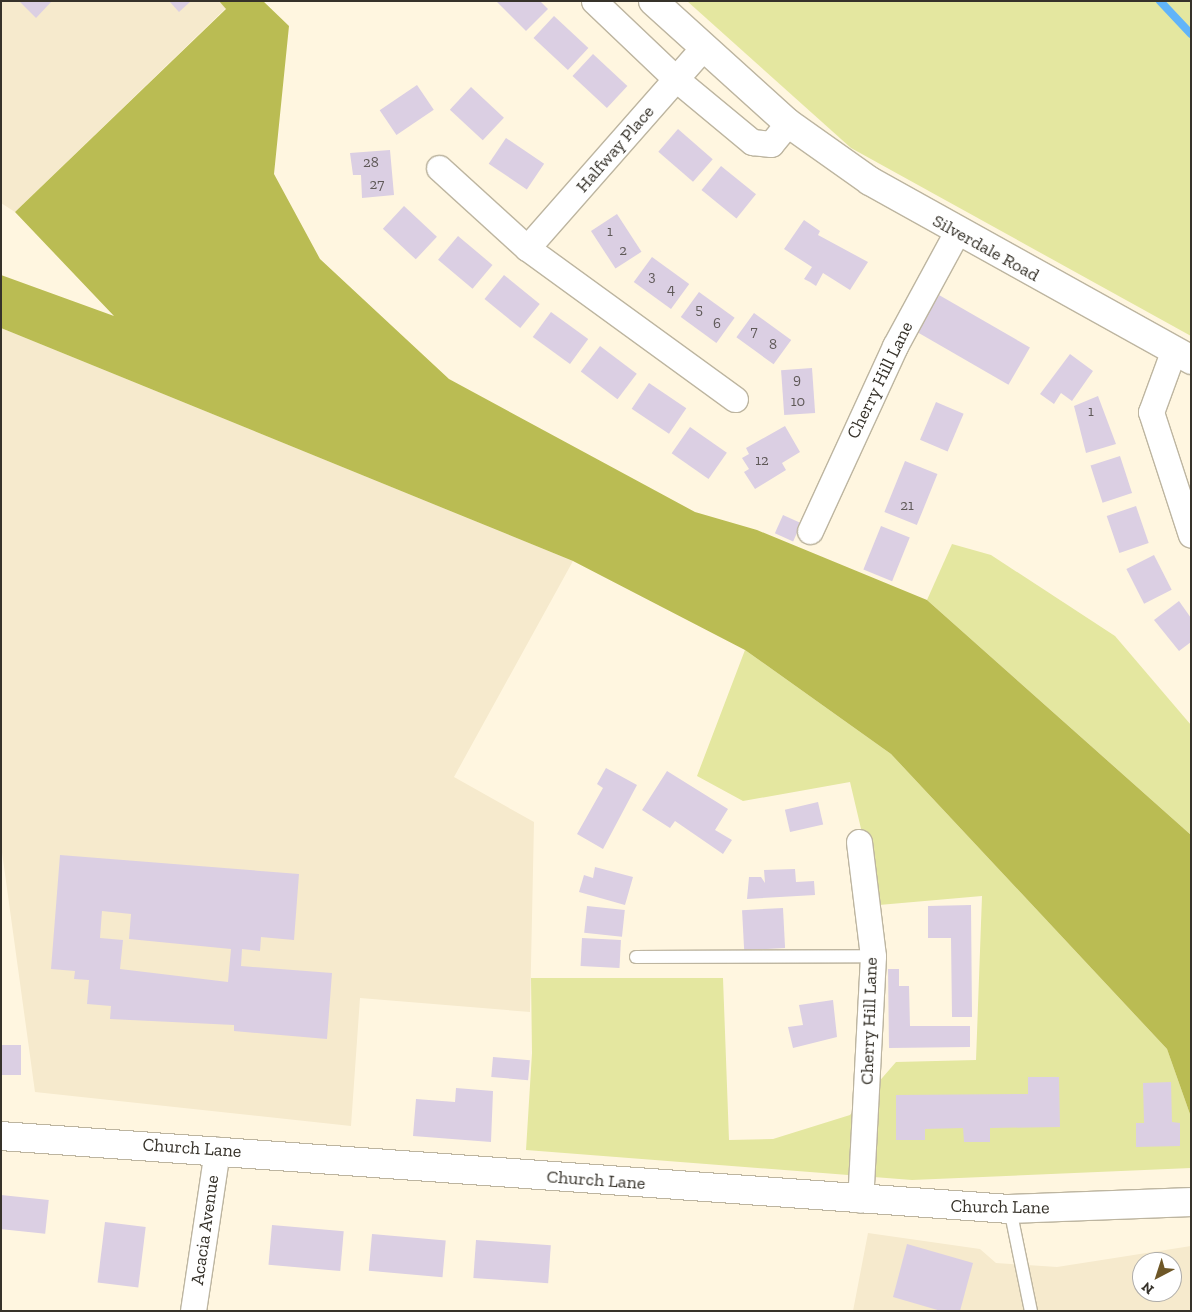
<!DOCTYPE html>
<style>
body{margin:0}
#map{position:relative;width:1192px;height:1312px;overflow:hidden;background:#fff6e0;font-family:"Zilla Slab",serif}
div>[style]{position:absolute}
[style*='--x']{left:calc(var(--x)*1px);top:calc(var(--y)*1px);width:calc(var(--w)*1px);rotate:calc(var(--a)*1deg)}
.built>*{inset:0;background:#f6eacd}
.green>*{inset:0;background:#e4e7a0}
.forest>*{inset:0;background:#babc53}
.stream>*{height:8px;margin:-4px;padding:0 4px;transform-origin:4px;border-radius:4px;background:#61b4f9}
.building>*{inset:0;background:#dbcfe3;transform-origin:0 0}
.roads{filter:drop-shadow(1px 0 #bdb5a0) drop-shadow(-1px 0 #bdb5a0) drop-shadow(0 1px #bdb5a0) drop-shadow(0 -1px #bdb5a0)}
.service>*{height:12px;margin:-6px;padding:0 6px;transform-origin:6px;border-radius:6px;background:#fff}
.minor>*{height:25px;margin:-12.5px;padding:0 12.5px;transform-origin:12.5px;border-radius:12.5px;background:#fff}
.secondary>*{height:28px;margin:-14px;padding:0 14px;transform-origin:14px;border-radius:14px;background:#fff}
span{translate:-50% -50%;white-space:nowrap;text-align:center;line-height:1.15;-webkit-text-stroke:4px #fff;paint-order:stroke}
.number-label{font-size:15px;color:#5f5958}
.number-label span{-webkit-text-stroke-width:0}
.street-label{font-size:18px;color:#36322a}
.frame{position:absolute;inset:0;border:2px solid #36322a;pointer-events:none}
.north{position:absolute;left:1132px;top:1252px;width:50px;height:50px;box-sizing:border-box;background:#fff;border:1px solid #afadaa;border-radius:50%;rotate:220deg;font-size:14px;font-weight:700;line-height:20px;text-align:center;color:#36322a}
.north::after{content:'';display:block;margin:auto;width:18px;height:22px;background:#6e5727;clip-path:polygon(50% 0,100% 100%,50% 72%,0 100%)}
</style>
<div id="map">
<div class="built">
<i style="clip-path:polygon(1px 1px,219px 1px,226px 8px,15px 212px,1px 203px)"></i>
<i style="clip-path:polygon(1px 328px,573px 561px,454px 777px,534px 822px,530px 1012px,360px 998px,351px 1126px,35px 1092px,1px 845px)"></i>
<i style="clip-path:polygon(evenodd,868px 1233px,980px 1249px,996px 1263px,1057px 1267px,1191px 1246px,1191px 1311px,853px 1311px,868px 1233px,1142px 1262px,1172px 1262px,1172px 1292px,1142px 1292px,1142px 1262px)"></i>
</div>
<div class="green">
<i style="clip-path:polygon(687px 1px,1191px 1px,1191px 336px,851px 148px)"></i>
<i style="clip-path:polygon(952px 544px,991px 555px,1115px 636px,1191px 725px,1191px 835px,927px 600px)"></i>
<i style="clip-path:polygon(745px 650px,891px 754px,1167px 1049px,1191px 1117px,1191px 1168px,912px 1180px,526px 1150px,532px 1053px,531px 978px,723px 978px,729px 1140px,773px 1139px,850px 1115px,896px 1062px,976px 1060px,982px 896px,879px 905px,850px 782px,743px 801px,697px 776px)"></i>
</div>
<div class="forest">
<i style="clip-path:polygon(219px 1px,263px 1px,289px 26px,274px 174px,320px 259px,449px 379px,695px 512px,757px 530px,927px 600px,1191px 835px,1191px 1117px,1167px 1049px,891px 754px,745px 650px,573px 561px,1px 328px,1px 275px,114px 316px,15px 212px,226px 9px)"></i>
</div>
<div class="stream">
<i style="--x:1160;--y:1;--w:45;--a:46.8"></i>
</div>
<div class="building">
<i style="clip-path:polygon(19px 1px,52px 1px,36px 18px)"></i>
<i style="clip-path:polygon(169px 1px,191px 1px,179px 12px)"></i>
<i style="clip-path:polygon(496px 1px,540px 1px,548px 9px,526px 31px)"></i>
<i style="left:554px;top:16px;width:47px;height:30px;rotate:43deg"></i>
<i style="left:593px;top:54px;width:47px;height:30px;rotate:43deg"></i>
<i style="left:417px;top:85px;width:30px;height:45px;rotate:56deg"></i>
<i style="left:471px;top:87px;width:45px;height:31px;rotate:43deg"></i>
<i style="left:678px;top:129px;width:46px;height:30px;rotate:41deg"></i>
<i style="left:506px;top:138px;width:46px;height:31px;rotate:34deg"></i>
<i style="clip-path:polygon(390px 150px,394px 195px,362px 198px,361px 175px,353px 175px,350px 153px)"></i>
<i style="left:721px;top:166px;width:45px;height:31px;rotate:39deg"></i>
<i style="left:404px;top:206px;width:45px;height:31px;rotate:43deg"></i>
<i style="left:617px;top:214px;width:45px;height:31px;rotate:57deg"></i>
<i style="clip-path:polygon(804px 220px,820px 231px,818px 235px,868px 262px,850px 290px,823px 273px,816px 286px,810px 282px,804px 279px,812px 267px,784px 249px)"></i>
<i style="left:458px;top:236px;width:45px;height:31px;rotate:40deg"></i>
<i style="left:652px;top:257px;width:46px;height:31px;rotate:36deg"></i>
<i style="left:504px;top:275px;width:46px;height:31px;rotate:39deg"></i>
<i style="left:699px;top:292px;width:44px;height:31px;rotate:36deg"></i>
<i style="left:939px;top:295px;width:105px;height:43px;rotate:30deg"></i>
<i style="left:551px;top:312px;width:46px;height:31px;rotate:36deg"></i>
<i style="left:754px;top:313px;width:46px;height:30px;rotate:36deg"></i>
<i style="left:600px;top:346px;width:46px;height:32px;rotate:37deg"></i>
<i style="clip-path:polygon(1070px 354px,1093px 371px,1072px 401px,1061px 393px,1054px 404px,1040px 394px)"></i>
<i style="left:812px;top:368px;width:45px;height:31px;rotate:86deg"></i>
<i style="left:649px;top:383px;width:45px;height:31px;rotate:34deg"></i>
<i style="clip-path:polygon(1098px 396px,1116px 444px,1086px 453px,1074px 406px)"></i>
<i style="left:936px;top:402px;width:30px;height:41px;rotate:23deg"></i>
<i style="clip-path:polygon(785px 426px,800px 452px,782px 463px,786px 470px,755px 489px,744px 472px,749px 469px,742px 458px,749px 454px,746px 448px)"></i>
<i style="left:690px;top:427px;width:45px;height:32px;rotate:35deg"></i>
<i style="left:1120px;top:456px;width:39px;height:31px;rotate:72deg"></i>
<i style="left:905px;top:461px;width:35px;height:55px;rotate:22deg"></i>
<i style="left:1136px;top:506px;width:39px;height:31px;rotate:71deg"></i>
<i style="left:783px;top:515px;width:20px;height:20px;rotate:24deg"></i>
<i style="left:881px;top:526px;width:31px;height:47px;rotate:22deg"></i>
<i style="left:1154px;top:555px;width:39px;height:31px;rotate:63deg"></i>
<i style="clip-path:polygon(1179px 601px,1191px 618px,1191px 642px,1179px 651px,1154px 620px)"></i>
<i style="clip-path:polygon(606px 768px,637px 785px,603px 849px,577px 834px,603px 788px,597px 784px)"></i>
<i style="clip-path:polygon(667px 771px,728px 809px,715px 830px,732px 840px,723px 854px,675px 821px,670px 828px,642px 810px)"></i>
<i style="left:818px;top:802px;width:23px;height:34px;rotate:77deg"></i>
<i style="clip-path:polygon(evenodd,60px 855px,299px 874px,294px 940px,261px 937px,260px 951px,242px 949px,241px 966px,332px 973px,327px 1039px,234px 1031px,234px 1025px,110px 1019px,111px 1006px,87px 1004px,89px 980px,74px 979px,75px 971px,51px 969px,60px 855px,102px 911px,131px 914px,129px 939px,231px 949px,228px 982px,120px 969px,123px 940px,100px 938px,102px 911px)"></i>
<i style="clip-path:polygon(595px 867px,633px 877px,625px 905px,579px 892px,584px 875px,593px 878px)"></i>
<i style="clip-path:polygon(795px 869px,796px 882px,814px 881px,815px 895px,747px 899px,749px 877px,761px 877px,765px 883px,764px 870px)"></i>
<i style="clip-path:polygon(971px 905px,972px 1017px,952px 1017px,951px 938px,928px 938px,928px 906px)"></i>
<i style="left:587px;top:906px;width:38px;height:27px;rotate:6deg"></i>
<i style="left:783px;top:908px;width:40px;height:41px;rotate:87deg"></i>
<i style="left:582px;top:938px;width:39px;height:28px;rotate:3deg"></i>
<i style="clip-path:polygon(888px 969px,899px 969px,899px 986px,909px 986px,910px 1026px,970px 1026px,970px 1047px,889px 1048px)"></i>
<i style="clip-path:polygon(833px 1000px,837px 1037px,793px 1048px,788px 1027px,803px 1025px,799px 1005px)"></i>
<i style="left:1px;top:1045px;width:20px;height:30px"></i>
<i style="left:493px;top:1057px;width:37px;height:20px;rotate:5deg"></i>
<i style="clip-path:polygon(1028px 1077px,1059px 1077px,1060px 1127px,990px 1128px,990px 1142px,964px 1142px,963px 1128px,925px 1129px,925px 1140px,896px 1140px,896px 1095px,1028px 1094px)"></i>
<i style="clip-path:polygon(1171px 1082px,1172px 1122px,1180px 1123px,1180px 1146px,1136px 1147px,1136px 1123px,1144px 1123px,1143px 1083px)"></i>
<i style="clip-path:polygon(456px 1088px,493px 1091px,491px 1142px,413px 1136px,416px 1099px,455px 1102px)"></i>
<i style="left:1px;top:1195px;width:48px;height:34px;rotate:6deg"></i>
<i style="left:105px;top:1222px;width:41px;height:61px;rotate:7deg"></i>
<i style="left:272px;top:1225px;width:72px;height:40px;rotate:5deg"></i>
<i style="left:372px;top:1234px;width:74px;height:37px;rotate:5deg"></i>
<i style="left:476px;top:1240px;width:75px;height:38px;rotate:4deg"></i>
<i style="clip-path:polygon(907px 1244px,973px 1263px,960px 1311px,941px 1311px,893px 1297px)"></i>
</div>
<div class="roads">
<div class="service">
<i style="--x:636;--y:957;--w:237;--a:-0.2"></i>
<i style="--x:1010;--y:1209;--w:104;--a:78.4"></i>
</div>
<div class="minor">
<i style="--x:594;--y:1;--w:113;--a:43.6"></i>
<i style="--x:676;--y:79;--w:99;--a:39.7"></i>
<i style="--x:752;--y:142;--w:19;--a:6"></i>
<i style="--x:771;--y:144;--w:27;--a:-51"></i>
<i style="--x:439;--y:168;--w:119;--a:42.3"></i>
<i style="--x:527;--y:248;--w:257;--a:36"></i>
<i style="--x:527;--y:248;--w:266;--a:-48.7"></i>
<i style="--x:1173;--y:352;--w:64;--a:110.1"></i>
<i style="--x:1151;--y:412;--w:129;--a:72"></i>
<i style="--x:810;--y:531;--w:204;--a:-65.3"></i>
<i style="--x:895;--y:346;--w:130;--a:-61.5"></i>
<i style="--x:859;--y:842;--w:115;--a:83"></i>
<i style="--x:873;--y:956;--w:244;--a:93"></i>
<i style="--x:193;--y:1311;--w:163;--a:-81.5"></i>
</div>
<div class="secondary">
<i style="--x:653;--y:1;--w:182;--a:42.1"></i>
<i style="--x:788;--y:123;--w:100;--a:35.3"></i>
<i style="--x:870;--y:181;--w:368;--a:29.1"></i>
<i style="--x:1;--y:1136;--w:1012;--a:4.14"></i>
<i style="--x:1010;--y:1209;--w:181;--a:-2.2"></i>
</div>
</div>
<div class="number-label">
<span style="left:371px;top:163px">28</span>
<span style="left:377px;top:185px">27</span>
<span style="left:610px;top:232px">1</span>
<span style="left:623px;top:251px">2</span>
<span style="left:652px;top:277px">3</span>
<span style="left:671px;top:290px">4</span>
<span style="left:699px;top:310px">5</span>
<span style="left:717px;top:324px">6</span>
<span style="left:754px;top:332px">7</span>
<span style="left:773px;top:345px">8</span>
<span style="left:797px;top:380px">9</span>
<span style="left:798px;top:402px">10</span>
<span style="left:1091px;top:412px">1</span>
<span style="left:762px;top:461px">12</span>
<span style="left:907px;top:506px">21</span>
</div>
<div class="street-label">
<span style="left:615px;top:149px;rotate:-49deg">Halfway Place</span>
<span style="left:986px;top:248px;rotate:29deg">Silverdale Road</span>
<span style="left:880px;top:380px;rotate:-64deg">Cherry Hill Lane</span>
<span style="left:869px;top:1021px;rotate:-88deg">Cherry Hill Lane</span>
<span style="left:192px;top:1148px;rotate:4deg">Church Lane</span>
<span style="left:596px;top:1180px;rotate:4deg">Church Lane</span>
<span style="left:1000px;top:1207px;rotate:1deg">Church Lane</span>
<span style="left:205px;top:1230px;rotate:-82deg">Acacia Avenue</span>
</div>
<div class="frame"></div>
<div class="north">N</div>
</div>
